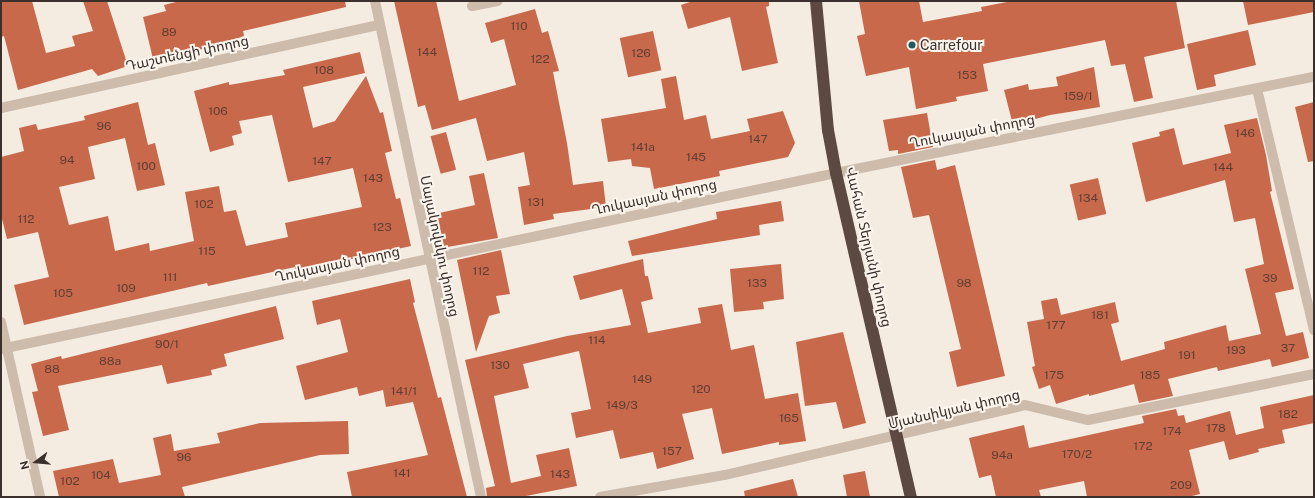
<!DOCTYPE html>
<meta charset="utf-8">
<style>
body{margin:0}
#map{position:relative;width:1315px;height:498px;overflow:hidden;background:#f4ebe1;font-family:"Public Sans","Noto Sans Armenian",sans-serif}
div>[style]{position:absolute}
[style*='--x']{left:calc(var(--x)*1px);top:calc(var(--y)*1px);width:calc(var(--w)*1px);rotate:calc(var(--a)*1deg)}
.building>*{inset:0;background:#c8694b;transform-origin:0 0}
.minor>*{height:10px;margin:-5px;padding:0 5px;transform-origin:5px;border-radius:5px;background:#cdbbac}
.highway>*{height:12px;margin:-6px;padding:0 6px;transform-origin:6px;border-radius:6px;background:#5c4a42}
.dots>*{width:11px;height:11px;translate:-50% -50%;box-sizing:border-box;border:2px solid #fbf5ee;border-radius:50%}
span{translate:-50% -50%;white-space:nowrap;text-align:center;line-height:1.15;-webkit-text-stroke:4px #fbf5ee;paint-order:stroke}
.number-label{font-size:12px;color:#5e3e33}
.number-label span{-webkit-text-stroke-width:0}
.poi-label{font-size:14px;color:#3b302b}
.left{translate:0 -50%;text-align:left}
.street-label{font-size:14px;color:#3b302b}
.frame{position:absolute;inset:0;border:2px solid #3b302b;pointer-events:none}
.north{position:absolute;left:16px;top:442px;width:40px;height:40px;-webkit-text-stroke:3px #fbf5ee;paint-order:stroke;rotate:254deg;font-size:11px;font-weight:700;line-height:16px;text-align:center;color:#3b302b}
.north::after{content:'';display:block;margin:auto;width:14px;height:18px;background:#3b302b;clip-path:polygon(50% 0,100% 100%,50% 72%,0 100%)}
</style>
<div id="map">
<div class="building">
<i style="clip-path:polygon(1px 1px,32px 1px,46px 53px,75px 46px,72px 36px,93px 31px,83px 1px,107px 1px,128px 66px,98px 76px,92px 69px,18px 90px,4px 36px,1px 37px)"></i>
<i style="clip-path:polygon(180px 1px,345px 1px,346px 7px,243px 31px,244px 36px,227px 42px,227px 44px,153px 59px,143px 17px,166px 11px,164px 5px)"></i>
<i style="clip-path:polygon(394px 1px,436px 1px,459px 101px,516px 85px,504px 39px,491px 43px,485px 23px,535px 9px,542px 33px,548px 31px,559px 71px,553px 72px,567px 143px,573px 185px,603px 181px,606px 207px,553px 214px,554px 219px,524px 225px,518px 187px,530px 185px,524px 152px,487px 161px,476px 118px,432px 130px,425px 105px,418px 107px)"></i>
<i style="clip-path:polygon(693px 1px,769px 1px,769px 6px,766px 7px,778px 63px,742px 71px,730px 17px,688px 29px,681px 5px)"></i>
<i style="clip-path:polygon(859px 1px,919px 1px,923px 22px,982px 11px,981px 7px,1012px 1px,1176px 1px,1185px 48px,1144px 57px,1153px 98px,1134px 102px,1125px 64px,1111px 66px,1105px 40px,983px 64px,988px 91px,956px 97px,957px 101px,916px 109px,909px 67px,866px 76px,857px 36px,865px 34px)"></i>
<i style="clip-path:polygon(1243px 1px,1314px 1px,1314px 12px,1248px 25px)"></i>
<i style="clip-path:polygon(1248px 30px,1256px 65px,1214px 75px,1216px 86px,1197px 90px,1187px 44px)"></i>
<i style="left:653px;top:31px;width:40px;height:34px;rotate:78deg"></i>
<i style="clip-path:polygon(360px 52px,365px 73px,303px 87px,313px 128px,335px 121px,366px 76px,380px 113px,383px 112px,392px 151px,385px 153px,396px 199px,400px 198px,411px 246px,296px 271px,295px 267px,208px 286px,207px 283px,24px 325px,14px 285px,49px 277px,38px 232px,7px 239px,1px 215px,1px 157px,24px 151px,19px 128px,36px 124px,38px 130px,85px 120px,84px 116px,138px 102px,148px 145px,155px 143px,165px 185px,137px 191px,125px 138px,88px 147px,95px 179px,59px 187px,69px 225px,108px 216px,115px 251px,149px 243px,150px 251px,194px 241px,185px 192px,219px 186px,224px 212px,236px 210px,246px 246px,288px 237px,285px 223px,362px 207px,353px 168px,288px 182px,272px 115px,239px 121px,242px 133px,232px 136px,234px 145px,210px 152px,194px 91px,229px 82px,229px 85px,285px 75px,283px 70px)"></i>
<i style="clip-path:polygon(1094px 67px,1100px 107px,1050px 115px,1013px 125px,1004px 90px,1028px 84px,1029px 90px,1058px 86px,1056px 77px)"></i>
<i style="clip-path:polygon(676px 76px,684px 120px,706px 115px,711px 139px,750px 131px,747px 119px,783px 111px,795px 143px,788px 157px,719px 171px,720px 176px,654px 189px,650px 168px,632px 166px,631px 159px,608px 162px,601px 119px,666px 108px,661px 79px)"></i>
<i style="clip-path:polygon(1314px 102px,1314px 161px,1308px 162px,1295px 107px)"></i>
<i style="clip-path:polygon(927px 113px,933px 147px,898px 154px,898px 150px,889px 151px,883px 120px)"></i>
<i style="clip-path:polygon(1257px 118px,1266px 155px,1272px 191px,1270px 192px,1294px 289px,1275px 293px,1286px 336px,1303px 332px,1309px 358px,1272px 367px,1270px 359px,1218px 371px,1217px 367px,1168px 379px,1173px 396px,1139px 403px,1134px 384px,1089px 396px,1089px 394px,1056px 404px,1050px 385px,1039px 389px,1032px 367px,1035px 366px,1027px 322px,1044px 319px,1041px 301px,1057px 298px,1061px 315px,1115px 302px,1119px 322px,1111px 324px,1121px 361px,1165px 349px,1164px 342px,1226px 325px,1229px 341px,1261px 334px,1245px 269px,1264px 264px,1255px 218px,1234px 222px,1225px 180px,1146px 202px,1132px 143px,1160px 136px,1159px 132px,1174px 128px,1183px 165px,1231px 153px,1224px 125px)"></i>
<i style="left:446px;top:132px;width:39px;height:16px;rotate:75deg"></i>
<i style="clip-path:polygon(935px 160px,937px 170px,955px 165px,1005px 376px,957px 387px,949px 352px,961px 349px,929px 215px,913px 218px,901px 167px)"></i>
<i style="clip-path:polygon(484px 173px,498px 238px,442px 248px,435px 214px,475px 205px,469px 176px)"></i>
<i style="left:1098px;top:178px;width:37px;height:29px;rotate:77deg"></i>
<i style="clip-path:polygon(781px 201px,784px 221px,759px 225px,760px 235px,632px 256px,628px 241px,717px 219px,716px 212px)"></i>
<i style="clip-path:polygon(501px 250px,510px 294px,496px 296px,500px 313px,489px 316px,476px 352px,457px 260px)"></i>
<i style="clip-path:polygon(643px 259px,645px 276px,648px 276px,653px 299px,641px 302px,648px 333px,701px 323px,698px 308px,722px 304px,731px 350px,754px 345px,765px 399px,798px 393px,806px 441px,779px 445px,779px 442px,722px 454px,712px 408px,682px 414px,694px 459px,657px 469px,653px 452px,620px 459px,613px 430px,576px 438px,571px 413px,591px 409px,579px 351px,523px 364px,529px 388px,494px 396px,511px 483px,541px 476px,536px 455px,569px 448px,577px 486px,521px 497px,487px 497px,486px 488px,495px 486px,465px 360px,567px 336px,631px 325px,622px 289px,580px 300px,573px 276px)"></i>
<i style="clip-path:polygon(781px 264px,784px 299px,763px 302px,764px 309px,734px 312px,730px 269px)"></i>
<i style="clip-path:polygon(410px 279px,415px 302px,413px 303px,438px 398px,441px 397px,467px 497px,352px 497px,347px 472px,428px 455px,413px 402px,386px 407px,383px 390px,359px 396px,357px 387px,305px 400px,296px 366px,348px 352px,340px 319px,317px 325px,312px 301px)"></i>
<i style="clip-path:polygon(276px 306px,284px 339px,224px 354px,227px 366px,211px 370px,212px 375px,167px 384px,162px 365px,58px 386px,69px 430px,43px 436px,32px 392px,38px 391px,31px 364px,61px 356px,62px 359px)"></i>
<i style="clip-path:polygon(843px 332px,866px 423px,843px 429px,836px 402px,805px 406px,796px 342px)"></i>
<i style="clip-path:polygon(1314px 395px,1314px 423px,1282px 430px,1285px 443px,1258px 449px,1259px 452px,1229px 460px,1224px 441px,1189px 450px,1200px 494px,1188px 497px,1087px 497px,1084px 481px,1039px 490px,1041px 497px,996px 497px,991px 475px,979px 478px,969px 438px,1024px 425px,1029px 448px,1144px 423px,1142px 416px,1176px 409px,1178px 416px,1184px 415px,1186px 423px,1230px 411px,1236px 435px,1264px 428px,1260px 407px)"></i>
<i style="clip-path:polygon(348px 421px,349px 454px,320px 455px,182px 487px,185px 497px,59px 497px,53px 471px,113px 459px,119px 483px,161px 475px,153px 438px,171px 434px,174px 451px,220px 443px,217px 433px,260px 423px)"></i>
<i style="clip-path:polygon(865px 471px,870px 497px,847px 497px,843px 475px)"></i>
<i style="clip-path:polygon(793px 479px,798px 497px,745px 497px,744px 491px)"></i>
</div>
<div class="minor">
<i style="--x:375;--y:1;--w:507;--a:77.94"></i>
<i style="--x:472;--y:6;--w:26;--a:-11"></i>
<i style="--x:1257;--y:89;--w:248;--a:76.7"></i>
<i style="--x:1;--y:108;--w:388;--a:-12.4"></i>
<i style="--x:1;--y:322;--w:179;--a:77.4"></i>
<i style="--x:1;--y:349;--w:853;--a:-11.9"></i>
<i style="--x:836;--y:173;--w:488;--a:-11.4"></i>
<i style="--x:600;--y:497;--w:127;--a:-10"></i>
<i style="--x:725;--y:475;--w:308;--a:-13.1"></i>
<i style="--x:1025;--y:405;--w:65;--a:13.4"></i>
<i style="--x:1088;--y:420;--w:231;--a:-11.5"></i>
</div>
<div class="highway">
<i style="--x:816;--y:1;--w:130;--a:84.7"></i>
<i style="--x:828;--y:130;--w:44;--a:79.5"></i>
<i style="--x:836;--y:173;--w:333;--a:77"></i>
</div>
<div class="dots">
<i style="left:912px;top:45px;background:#1f5a5e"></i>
</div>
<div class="number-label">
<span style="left:519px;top:27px">110</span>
<span style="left:169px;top:33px">89</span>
<span style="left:427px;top:53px">144</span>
<span style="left:641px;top:54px">126</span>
<span style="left:540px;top:60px">122</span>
<span style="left:324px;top:71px">108</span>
<span style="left:967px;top:76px">153</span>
<span style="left:1078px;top:97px">159/1</span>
<span style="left:218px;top:112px">106</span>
<span style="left:104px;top:127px">96</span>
<span style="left:1245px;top:134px">146</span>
<span style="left:758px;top:140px">147</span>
<span style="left:643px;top:148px">141a</span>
<span style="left:696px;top:158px">145</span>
<span style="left:67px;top:161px">94</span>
<span style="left:322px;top:162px">147</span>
<span style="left:146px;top:167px">100</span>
<span style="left:1223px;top:168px">144</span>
<span style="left:373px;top:179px">143</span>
<span style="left:1088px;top:199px">134</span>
<span style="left:536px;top:203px">131</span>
<span style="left:204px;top:205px">102</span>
<span style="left:26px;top:220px">112</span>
<span style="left:382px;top:228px">123</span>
<span style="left:207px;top:252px">115</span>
<span style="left:481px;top:272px">112</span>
<span style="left:170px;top:278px">111</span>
<span style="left:1270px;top:279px">39</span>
<span style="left:757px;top:284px">133</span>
<span style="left:964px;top:284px">98</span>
<span style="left:126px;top:289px">109</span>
<span style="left:63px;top:294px">105</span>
<span style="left:1100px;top:316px">181</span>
<span style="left:1056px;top:326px">177</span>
<span style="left:597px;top:341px">114</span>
<span style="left:167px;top:345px">90/1</span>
<span style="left:1288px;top:349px">37</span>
<span style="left:1236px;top:351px">193</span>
<span style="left:1187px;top:356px">191</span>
<span style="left:110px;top:362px">88a</span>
<span style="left:500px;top:366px">130</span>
<span style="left:52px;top:370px">88</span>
<span style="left:1054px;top:376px">175</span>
<span style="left:1150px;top:376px">185</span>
<span style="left:642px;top:380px">149</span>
<span style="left:701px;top:390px">120</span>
<span style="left:404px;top:392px">141/1</span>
<span style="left:622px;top:406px">149/3</span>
<span style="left:1288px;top:415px">182</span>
<span style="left:789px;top:419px">165</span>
<span style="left:1216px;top:429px">178</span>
<span style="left:1172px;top:432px">174</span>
<span style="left:1143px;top:447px">172</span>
<span style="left:672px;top:452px">157</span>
<span style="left:1077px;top:455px">170/2</span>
<span style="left:1002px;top:456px">94a</span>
<span style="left:184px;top:458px">96</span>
<span style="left:402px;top:474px">141</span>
<span style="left:560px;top:475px">143</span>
<span style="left:101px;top:476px">104</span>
<span style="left:70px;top:482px">102</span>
<span style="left:1181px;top:486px">209</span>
</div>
<div class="poi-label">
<span class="left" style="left:920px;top:45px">Carrefour</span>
</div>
<div class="street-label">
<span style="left:187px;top:53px;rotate:-12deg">Դաշտենցի փողոց</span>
<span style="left:972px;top:131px;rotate:-11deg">Ղուկասյան փողոց</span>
<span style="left:654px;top:197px;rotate:-12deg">Ղուկասյան փողոց</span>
<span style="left:440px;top:246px;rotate:78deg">Մայակովսկու փողոց</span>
<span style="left:869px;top:247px;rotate:77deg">Վահան Տերյանի փողոց</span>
<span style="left:337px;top:264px;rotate:-12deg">Ղուկասյան փողոց</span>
<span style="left:954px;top:409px;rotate:-13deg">Մյանսիկյան փողոց</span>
</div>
<div class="frame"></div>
<div class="north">N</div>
</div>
